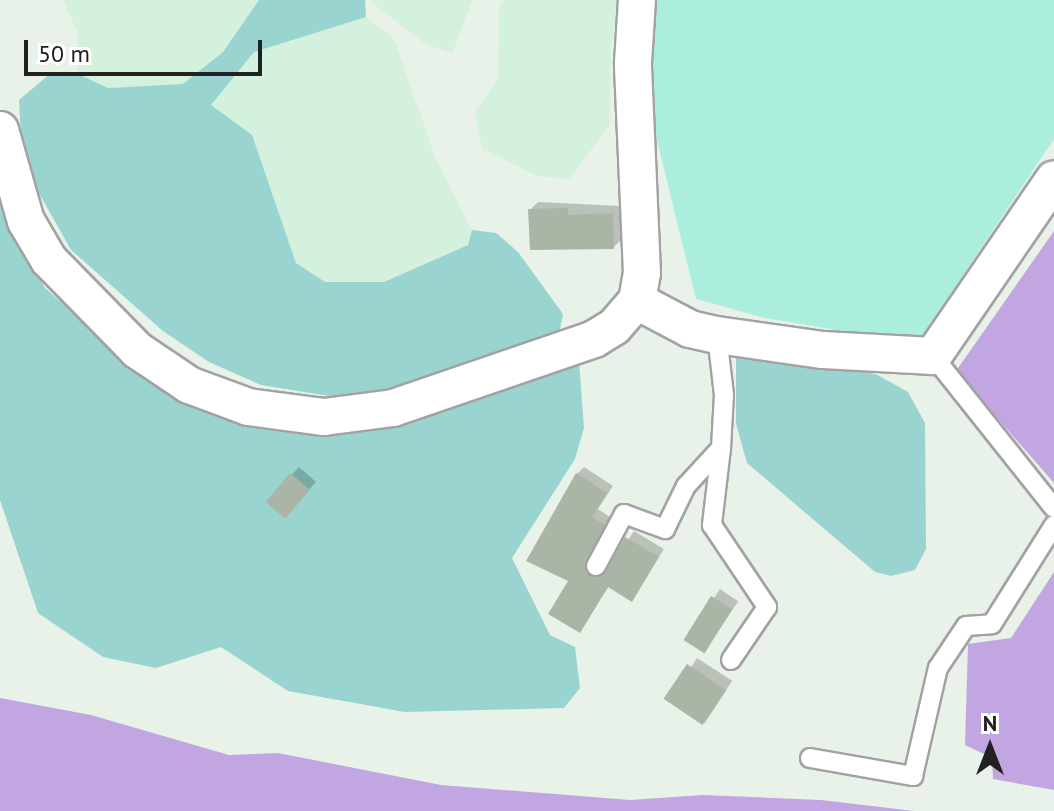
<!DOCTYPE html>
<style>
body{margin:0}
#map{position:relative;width:1054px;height:811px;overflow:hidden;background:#e9f2e8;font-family:"PT Sans",sans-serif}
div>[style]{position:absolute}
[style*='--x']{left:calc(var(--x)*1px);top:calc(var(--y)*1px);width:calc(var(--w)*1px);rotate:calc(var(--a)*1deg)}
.farmland>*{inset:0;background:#d3f1dc}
.grass>*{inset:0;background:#aceedd}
.forest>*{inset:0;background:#9ad4d0}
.water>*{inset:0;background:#c2a6e2}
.shadow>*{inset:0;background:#0003;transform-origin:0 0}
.building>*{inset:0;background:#abb5a6;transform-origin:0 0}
.roads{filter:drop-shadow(2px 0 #a2a2a2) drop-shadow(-2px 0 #a2a2a2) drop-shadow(0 2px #a2a2a2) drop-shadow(0 -2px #a2a2a2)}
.lane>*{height:18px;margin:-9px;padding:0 9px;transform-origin:9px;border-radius:9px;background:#fff}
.street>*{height:36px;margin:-18px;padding:0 18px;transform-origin:18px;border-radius:18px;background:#fff}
span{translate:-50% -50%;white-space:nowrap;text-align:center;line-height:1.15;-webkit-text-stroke:6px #fff;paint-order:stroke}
.north{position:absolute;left:950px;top:707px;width:80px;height:80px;-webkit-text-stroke:6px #fff;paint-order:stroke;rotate:0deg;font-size:22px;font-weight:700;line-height:32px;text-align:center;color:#212121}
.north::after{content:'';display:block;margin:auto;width:28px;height:36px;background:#212121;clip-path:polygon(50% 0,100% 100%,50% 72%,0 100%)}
.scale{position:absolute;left:24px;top:40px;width:238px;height:36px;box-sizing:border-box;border:4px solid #212121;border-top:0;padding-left:10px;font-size:24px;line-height:28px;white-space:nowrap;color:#212121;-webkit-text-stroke:6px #fff;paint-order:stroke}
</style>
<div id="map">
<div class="farmland">
<i style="clip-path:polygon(63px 0,259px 0,223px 52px,184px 84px,108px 88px,78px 74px,78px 34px)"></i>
<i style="clip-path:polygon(369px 0,472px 0,453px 53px,425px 44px)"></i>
<i style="clip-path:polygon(504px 0,619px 0,611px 47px,610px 125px,569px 179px,537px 176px,482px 148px,475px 112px,498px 78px,499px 7px)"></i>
<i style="clip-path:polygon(366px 17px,394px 39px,435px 156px,472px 230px,468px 245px,384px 282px,325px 282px,296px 263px,273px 195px,230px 121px,210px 106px,254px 52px)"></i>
</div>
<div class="grass">
<i style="clip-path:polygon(655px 0,1054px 0,1054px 139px,922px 336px,889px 339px,765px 318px,696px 299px,650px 112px)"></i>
</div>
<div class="forest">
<i style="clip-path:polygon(259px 0,365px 0,366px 17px,254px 52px,211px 105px,252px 135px,296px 263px,325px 282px,384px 282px,468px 245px,472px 230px,496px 233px,518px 252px,563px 314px,559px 334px,401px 389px,335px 397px,261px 385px,209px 362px,163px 331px,71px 250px,35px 186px,21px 140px,19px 100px,51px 73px,78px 74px,108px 88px,183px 84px,223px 52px)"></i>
<i style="clip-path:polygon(0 154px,21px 247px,45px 288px,116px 350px,324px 433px,375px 429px,579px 361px,584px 428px,575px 459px,512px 558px,550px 635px,575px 647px,580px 688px,564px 708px,405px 712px,288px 691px,221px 647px,156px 668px,103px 657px,38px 613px,0 500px)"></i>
<i style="clip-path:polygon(736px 354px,876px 374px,908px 392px,925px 423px,926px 549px,915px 570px,891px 576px,875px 572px,747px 463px,736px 424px)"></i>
</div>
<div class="water">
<i style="clip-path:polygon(1054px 231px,1054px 483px,956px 371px)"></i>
<i style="clip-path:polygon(1054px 572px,1054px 790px,993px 779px,992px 758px,965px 745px,968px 644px,1011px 638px)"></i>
<i style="clip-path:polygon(0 698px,91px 715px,229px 755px,278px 753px,441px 785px,630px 800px,703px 795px,821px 800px,914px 811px,0 811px)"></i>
</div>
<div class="shadow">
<i style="clip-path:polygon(538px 202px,620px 206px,621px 240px,614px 247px,530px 210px)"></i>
<i style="clip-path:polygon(299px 467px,316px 482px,291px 509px,267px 501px)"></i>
<i style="clip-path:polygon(584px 467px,613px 486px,598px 509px,610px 517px,592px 552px,593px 566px,609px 569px,634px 531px,664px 549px,632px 599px,609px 586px,579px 631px,571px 580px,577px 474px)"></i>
<i style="left:720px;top:589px;width:22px;height:62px;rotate:34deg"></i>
<i style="left:697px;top:658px;width:42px;height:51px;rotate:33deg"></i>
</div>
<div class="building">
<i style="clip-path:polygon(568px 208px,568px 215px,613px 213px,614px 249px,530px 250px,528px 209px)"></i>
<i style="left:290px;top:473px;width:26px;height:38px;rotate:40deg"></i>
<i style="clip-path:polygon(576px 473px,607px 493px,592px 517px,605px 525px,585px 561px,586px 573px,603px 576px,625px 537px,659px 557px,632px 602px,608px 587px,580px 633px,548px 614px,568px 581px,526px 561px)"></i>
<i style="left:711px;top:596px;width:25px;height:52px;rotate:32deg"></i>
<i style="left:687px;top:664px;width:47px;height:42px;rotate:34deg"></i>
</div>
<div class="roads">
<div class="lane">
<i style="--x:933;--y:356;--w:194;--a:51.5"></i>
<i style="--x:721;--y:448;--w:78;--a:96.7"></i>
<i style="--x:712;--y:525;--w:99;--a:56.1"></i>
<i style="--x:767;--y:607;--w:64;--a:124.2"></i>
<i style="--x:596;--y:566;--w:59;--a:-61.7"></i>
<i style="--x:624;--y:514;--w:44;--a:20.1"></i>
<i style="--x:665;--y:529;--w:48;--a:-64"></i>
<i style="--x:686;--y:486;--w:52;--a:-47.4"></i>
<i style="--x:721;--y:448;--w:53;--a:-86.8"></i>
<i style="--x:724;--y:395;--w:60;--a:-96.7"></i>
<i style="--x:810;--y:758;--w:105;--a:9.9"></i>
<i style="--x:913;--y:776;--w:111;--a:-77"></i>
<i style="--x:938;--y:668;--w:50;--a:-56.3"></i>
<i style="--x:966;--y:626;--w:26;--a:-4"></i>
<i style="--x:992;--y:624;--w:117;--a:-57.9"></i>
</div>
<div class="street">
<i style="--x:0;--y:130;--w:95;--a:74.1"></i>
<i style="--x:26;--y:221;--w:45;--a:59.5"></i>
<i style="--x:49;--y:260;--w:126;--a:45.6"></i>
<i style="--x:137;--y:350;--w:63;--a:33.9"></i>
<i style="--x:189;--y:385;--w:63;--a:20.4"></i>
<i style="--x:248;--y:407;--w:77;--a:7.5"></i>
<i style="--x:324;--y:417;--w:70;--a:-7.4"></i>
<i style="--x:393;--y:408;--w:213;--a:-18.9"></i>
<i style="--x:594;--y:339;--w:23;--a:-31"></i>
<i style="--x:614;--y:327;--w:35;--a:-49"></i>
<i style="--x:637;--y:301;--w:28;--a:-80"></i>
<i style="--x:642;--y:273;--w:210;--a:-92.5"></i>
<i style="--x:633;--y:63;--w:63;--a:-86.4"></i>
<i style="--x:637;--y:301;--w:60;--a:27.8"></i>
<i style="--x:690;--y:329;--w:28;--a:13"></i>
<i style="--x:717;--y:335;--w:107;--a:8.1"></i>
<i style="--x:823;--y:350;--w:110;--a:3.1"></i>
<i style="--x:933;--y:356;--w:214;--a:-55.6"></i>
</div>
</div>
<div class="north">N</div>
<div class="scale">50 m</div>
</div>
